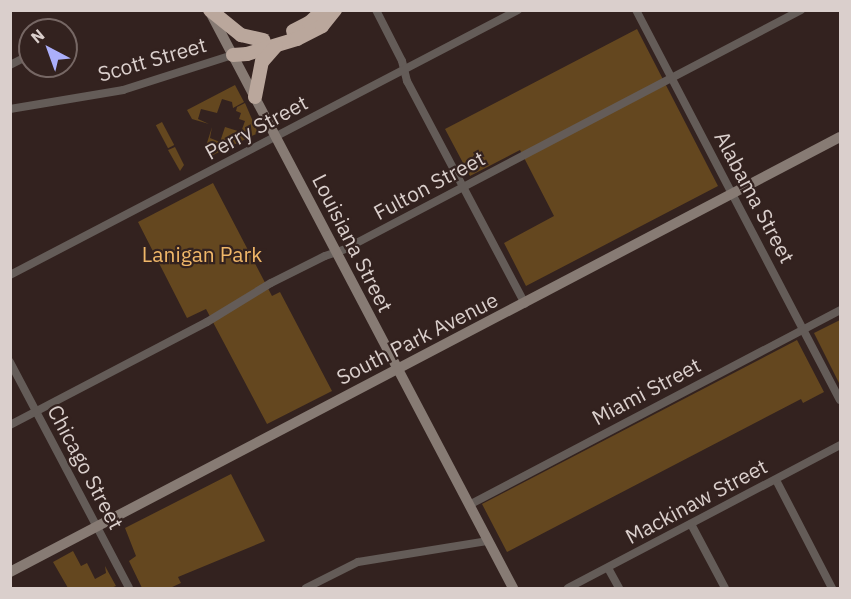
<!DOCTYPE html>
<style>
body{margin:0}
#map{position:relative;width:851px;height:599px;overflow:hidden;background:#33221f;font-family:"IBM Plex Sans",sans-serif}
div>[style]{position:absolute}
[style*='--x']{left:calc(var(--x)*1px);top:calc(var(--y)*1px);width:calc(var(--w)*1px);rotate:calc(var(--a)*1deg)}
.green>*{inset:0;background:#64471f;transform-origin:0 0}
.street>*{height:8px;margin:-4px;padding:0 4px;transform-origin:4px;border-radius:4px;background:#645c58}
.secondary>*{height:10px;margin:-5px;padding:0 5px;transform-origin:5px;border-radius:5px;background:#877b74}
.highway>*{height:14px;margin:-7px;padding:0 7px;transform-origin:7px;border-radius:7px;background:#baa79c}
span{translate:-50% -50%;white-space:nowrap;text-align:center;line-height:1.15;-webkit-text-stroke:4.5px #33221f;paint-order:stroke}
.street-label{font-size:21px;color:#dacfcc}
.park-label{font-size:21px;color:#f0b769}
.frame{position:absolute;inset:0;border:12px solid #dacfcc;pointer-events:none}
.north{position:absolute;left:18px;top:18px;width:60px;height:60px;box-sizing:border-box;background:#33221f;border:2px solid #766764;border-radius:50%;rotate:319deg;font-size:16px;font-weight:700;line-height:24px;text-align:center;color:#dacfcc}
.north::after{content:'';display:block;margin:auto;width:21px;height:27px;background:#abaffb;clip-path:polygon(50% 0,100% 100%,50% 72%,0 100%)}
</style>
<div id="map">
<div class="green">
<i style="clip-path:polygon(637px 29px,718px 186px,526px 286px,504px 243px,554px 216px,520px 150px,470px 176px,445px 129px)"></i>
<i style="clip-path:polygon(235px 85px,244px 102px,233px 108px,232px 102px,222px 99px,217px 113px,201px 109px,198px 119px,209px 124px,192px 119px,187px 110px)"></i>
<i style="clip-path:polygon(245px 103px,258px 133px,211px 156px,206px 146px,212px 127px,210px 138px,220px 142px,225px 127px,241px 132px,245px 121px,239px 119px,241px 113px,236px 111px,237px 107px)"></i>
<i style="left:162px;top:122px;width:26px;height:7px;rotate:62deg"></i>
<i style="clip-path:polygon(175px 147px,184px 165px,180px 171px,168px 150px)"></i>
<i style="clip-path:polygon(213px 183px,272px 296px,280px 292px,332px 391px,267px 424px,206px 309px,187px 318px,138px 222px)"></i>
<i style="clip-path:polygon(840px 320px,840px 385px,814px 333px)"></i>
<i style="clip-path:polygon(797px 340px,824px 392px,803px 403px,801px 399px,507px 552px,482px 504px)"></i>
<i style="clip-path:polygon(231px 474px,265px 541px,178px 577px,181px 583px,170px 588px,142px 588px,129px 561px,136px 556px,125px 528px)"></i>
<i style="clip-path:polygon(73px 551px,81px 566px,87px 563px,95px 579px,106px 573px,105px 566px,116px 586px,111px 588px,68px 588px,53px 562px)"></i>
</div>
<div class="street">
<i style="--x:376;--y:10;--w:57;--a:63"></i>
<i style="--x:402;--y:61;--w:21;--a:76"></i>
<i style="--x:407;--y:81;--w:252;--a:62.1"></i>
<i style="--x:636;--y:10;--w:440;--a:62.4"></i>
<i style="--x:10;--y:65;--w:22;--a:-27"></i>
<i style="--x:10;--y:109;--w:115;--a:-9.5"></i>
<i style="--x:123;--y:90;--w:115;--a:-17.7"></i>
<i style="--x:10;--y:275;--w:573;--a:-27.55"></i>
<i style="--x:10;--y:362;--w:255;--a:62.2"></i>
<i style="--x:10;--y:425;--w:222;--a:-27.6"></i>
<i style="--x:207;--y:322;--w:75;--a:-31.4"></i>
<i style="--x:271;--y:283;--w:60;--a:-26.6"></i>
<i style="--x:325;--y:256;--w:21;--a:-19"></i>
<i style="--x:345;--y:249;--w:515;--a:-27.66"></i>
<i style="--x:776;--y:480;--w:122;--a:62.6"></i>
<i style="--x:469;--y:505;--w:419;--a:-27.7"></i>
<i style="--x:691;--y:524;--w:72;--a:62"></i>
<i style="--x:608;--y:568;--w:23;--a:61"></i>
<i style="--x:306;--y:588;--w:58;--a:-26.6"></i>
<i style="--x:358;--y:562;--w:132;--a:-9.2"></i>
<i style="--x:568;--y:588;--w:307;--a:-27.7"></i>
</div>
<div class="secondary">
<i style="--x:210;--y:12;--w:651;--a:62.25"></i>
<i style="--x:10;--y:572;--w:937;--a:-27.66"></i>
</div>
<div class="highway">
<i style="--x:210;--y:10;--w:40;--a:39"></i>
<i style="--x:241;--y:35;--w:23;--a:13"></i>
<i style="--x:293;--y:31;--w:18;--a:-27"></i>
<i style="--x:309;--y:23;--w:19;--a:-43"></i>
<i style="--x:233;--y:55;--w:14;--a:-4"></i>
<i style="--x:247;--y:54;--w:52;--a:-16.7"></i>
<i style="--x:297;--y:39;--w:28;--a:-27"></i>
<i style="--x:322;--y:26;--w:21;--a:-51"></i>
<i style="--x:255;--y:97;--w:36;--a:-79"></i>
<i style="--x:262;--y:62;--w:21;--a:-49"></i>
</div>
<div class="street-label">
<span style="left:152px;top:59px;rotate:-16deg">Scott Street</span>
<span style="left:256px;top:127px;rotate:-28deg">Perry Street</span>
<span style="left:429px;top:185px;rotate:-28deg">Fulton Street</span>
<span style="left:755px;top:197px;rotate:62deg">Alabama Street</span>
<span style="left:353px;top:243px;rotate:63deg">Louisiana Street</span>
<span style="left:417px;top:338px;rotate:-27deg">South Park Avenue</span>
<span style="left:646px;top:391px;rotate:-28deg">Miami Street</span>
<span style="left:86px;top:467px;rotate:62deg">Chicago Street</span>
<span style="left:696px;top:501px;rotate:-28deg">Mackinaw Street</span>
</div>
<div class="park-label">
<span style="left:202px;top:254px">Lanigan Park</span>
</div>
<div class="frame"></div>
<div class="north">N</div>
</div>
